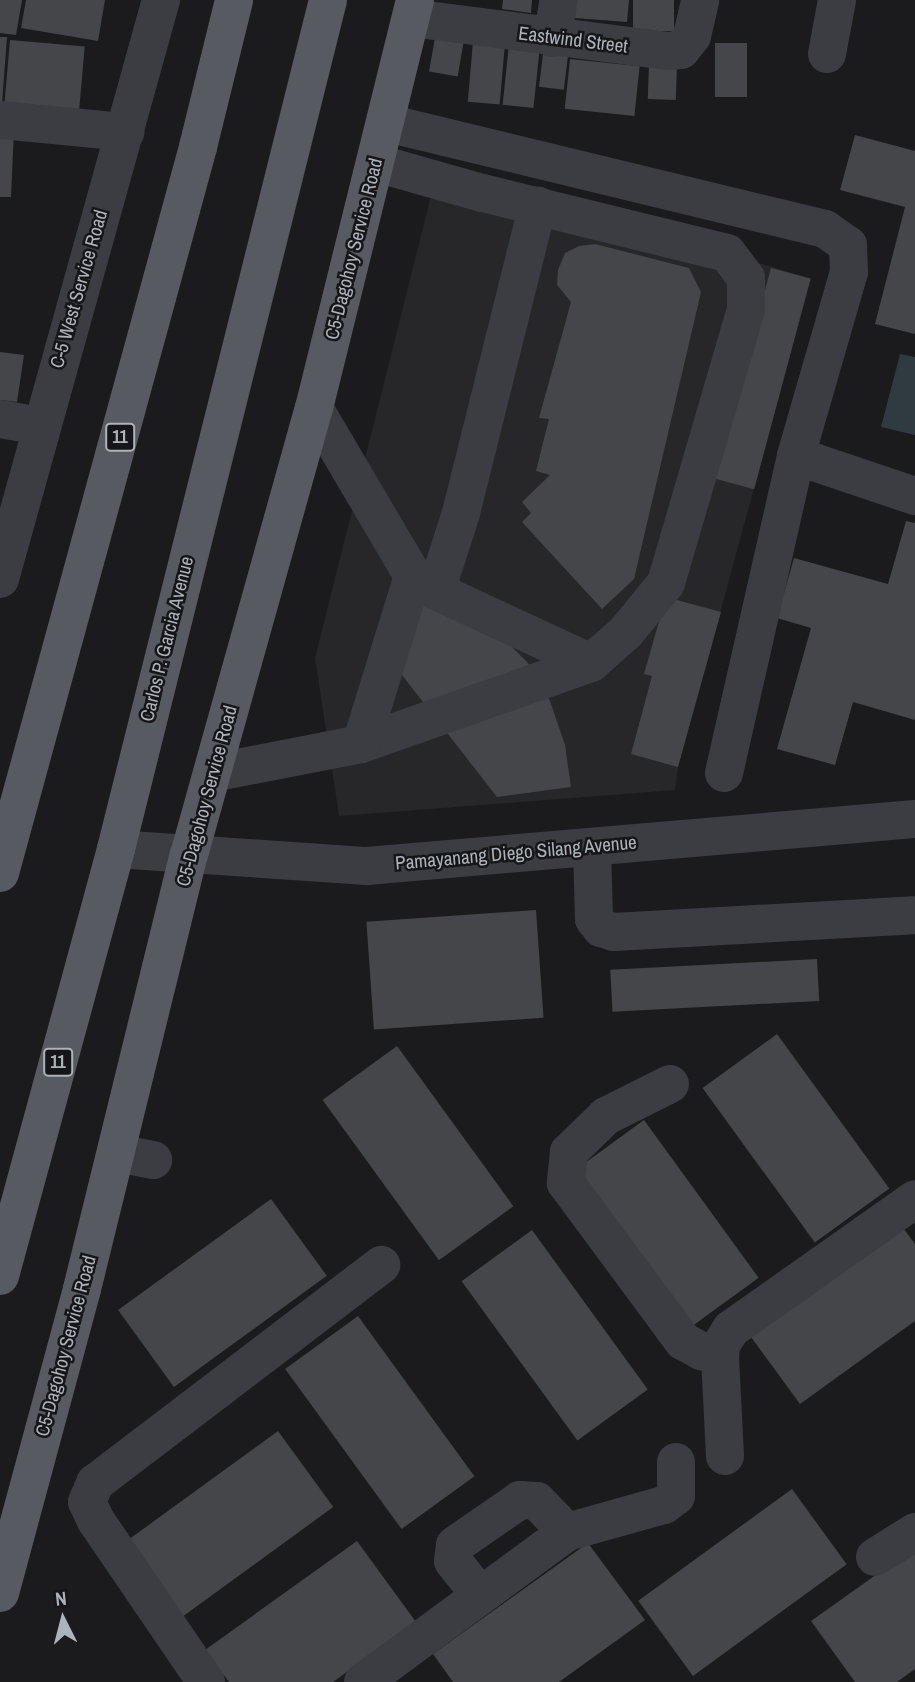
<!DOCTYPE html>
<style>
body{margin:0}
#map{position:relative;width:915px;height:1682px;overflow:hidden;background:#1b1b1d;font-family:"Archivo Narrow",sans-serif}
div>[style]{position:absolute}
[style*='--x']{left:calc(var(--x)*1px);top:calc(var(--y)*1px);width:calc(var(--w)*1px);rotate:calc(var(--a)*1deg)}
.built>*{inset:0;background:#27272a}
.water>*{inset:0;background:#303b41}
.building>*{inset:0;background:#45464a;transform-origin:0 0}
.minor>*{height:38px;margin:-19px;padding:0 19px;transform-origin:19px;border-radius:19px;background:#3c3d42}
.major>*{height:38px;margin:-19px;padding:0 19px;transform-origin:19px;border-radius:19px;background:#585a61}
span{translate:-50% -50%;white-space:nowrap;text-align:center;line-height:1.15;-webkit-text-stroke:5px #161618;paint-order:stroke}
.shield-label span{padding:2px 5px;background:#161618;border:2px solid;border-radius:5px;-webkit-text-stroke-width:0}
.shield-label{font-size:18px;color:#adb3bc;font-weight:700}
.street-label{font-size:19px;color:#adb3bc}
.north{position:absolute;left:28px;top:1584px;width:70px;height:70px;-webkit-text-stroke:5px #161618;paint-order:stroke;rotate:354deg;font-size:19px;font-weight:700;line-height:28px;text-align:center;color:#adb3bc}
.north::after{content:'';display:block;margin:auto;width:24px;height:32px;background:#adb3bc;clip-path:polygon(50% 0,100% 100%,50% 72%,0 100%)}
</style>
<div id="map">
<div class="built">
<i style="clip-path:polygon(439px 164px,811px 279px,678px 767px,675px 790px,339px 816px,315px 658px)"></i>
</div>
<div class="water">
<i style="clip-path:polygon(900px 354px,915px 357px,915px 435px,881px 427px)"></i>
</div>
<div class="building">
<i style="clip-path:polygon(0 0,22px 0,16px 35px,0 33px)"></i>
<i style="clip-path:polygon(26px 0,105px 0,98px 41px,21px 28px)"></i>
<i style="clip-path:polygon(503px 0,532px 0,531px 13px,502px 9px)"></i>
<i style="clip-path:polygon(576px 0,629px 0,627px 22px,575px 18px)"></i>
<i style="left:633px;top:0;width:41px;height:31px"></i>
<i style="left:436px;top:32px;width:29px;height:40px;rotate:10deg"></i>
<i style="clip-path:polygon(0 37px,7px 37px,2px 104px,0 104px)"></i>
<i style="left:10px;top:40px;width:75px;height:67px;rotate:5deg"></i>
<i style="left:473px;top:42px;width:32px;height:60px;rotate:5deg"></i>
<i style="left:715px;top:43px;width:32px;height:54px"></i>
<i style="left:509px;top:44px;width:31px;height:61px;rotate:6deg"></i>
<i style="left:544px;top:46px;width:25px;height:41px;rotate:7deg"></i>
<i style="left:570px;top:59px;width:70px;height:50px;rotate:6deg"></i>
<i style="left:649px;top:64px;width:28px;height:35px;rotate:2deg"></i>
<i style="clip-path:polygon(0 129px,14px 129px,11px 197px,0 197px)"></i>
<i style="clip-path:polygon(855px 135px,915px 151px,915px 334px,875px 324px,905px 207px,840px 190px)"></i>
<i style="clip-path:polygon(595px 244px,689px 268px,701px 292px,634px 579px,602px 609px,522px 522px,531px 513px,522px 502px,550px 475px,536px 471px,549px 419px,539px 418px,571px 302px,557px 285px,558px 270px,565px 253px,579px 246px)"></i>
<i style="left:771px;top:268px;width:41px;height:218px;rotate:15deg"></i>
<i style="clip-path:polygon(0 352px,24px 355px,17px 402px,0 400px)"></i>
<i style="clip-path:polygon(906px 521px,915px 523px,915px 720px,853px 702px,835px 765px,777px 749px,811px 628px,777px 618px,794px 558px,888px 584px)"></i>
<i style="clip-path:polygon(415px 589px,494px 629px,528px 663px,550px 701px,565px 745px,571px 787px,497px 797px,388px 657px)"></i>
<i style="clip-path:polygon(666px 597px,721px 612px,678px 767px,631px 754px,652px 676px,644px 674px)"></i>
<i style="left:536px;top:910px;width:108px;height:170px;rotate:86deg"></i>
<i style="left:817px;top:959px;width:42px;height:207px;rotate:87deg"></i>
<i style="left:777px;top:1034px;width:191px;height:92px;rotate:54deg"></i>
<i style="left:397px;top:1046px;width:198px;height:92px;rotate:54deg"></i>
<i style="left:644px;top:1120px;width:195px;height:90px;rotate:54deg"></i>
<i style="left:271px;top:1199px;width:95px;height:189px;rotate:54deg"></i>
<i style="clip-path:polygon(898px 1221px,915px 1244px,915px 1321px,800px 1404px,746px 1330px)"></i>
<i style="left:532px;top:1230px;width:197px;height:87px;rotate:54deg"></i>
<i style="left:358px;top:1316px;width:198px;height:90px;rotate:54deg"></i>
<i style="left:278px;top:1431px;width:94px;height:192px;rotate:54deg"></i>
<i style="left:792px;top:1489px;width:93px;height:190px;rotate:54deg"></i>
<i style="clip-path:polygon(357px 1541px,416px 1622px,333px 1682px,229px 1682px,205px 1650px)"></i>
<i style="clip-path:polygon(588px 1543px,645px 1620px,559px 1682px,453px 1682px,433px 1654px)"></i>
<i style="clip-path:polygon(915px 1547px,915px 1669px,897px 1682px,855px 1682px,811px 1621px)"></i>
</div>
<div class="minor">
<i style="--x:411;--y:18;--w:258;--a:7.3"></i>
<i style="--x:667;--y:51;--w:14;--a:-4"></i>
<i style="--x:681;--y:50;--w:18;--a:-52"></i>
<i style="--x:692;--y:36;--w:37;--a:-77"></i>
<i style="--x:552;--y:38;--w:39;--a:-80"></i>
<i style="--x:827;--y:54;--w:55;--a:-79.5"></i>
<i style="--x:0;--y:120;--w:126;--a:5.5"></i>
<i style="--x:387;--y:123;--w:451;--a:13.6"></i>
<i style="--x:825;--y:229;--w:28;--a:35"></i>
<i style="--x:848;--y:245;--w:27;--a:88"></i>
<i style="--x:849;--y:272;--w:191;--a:106.1"></i>
<i style="--x:796;--y:456;--w:325;--a:102.8"></i>
<i style="--x:314;--y:408;--w:195;--a:59.5"></i>
<i style="--x:413;--y:576;--w:27;--a:33"></i>
<i style="--x:436;--y:591;--w:82;--a:-72.2"></i>
<i style="--x:461;--y:513;--w:317;--a:-76"></i>
<i style="--x:0;--y:419;--w:41;--a:9.9"></i>
<i style="--x:796;--y:456;--w:126;--a:18.6"></i>
<i style="--x:0;--y:579;--w:601;--a:-74.46"></i>
<i style="--x:436;--y:591;--w:171;--a:24.9"></i>
<i style="--x:361;--y:744;--w:244;--a:-19.4"></i>
<i style="--x:591;--y:663;--w:47;--a:-41.5"></i>
<i style="--x:626;--y:632;--w:63;--a:-50.8"></i>
<i style="--x:666;--y:583;--w:285;--a:-73.7"></i>
<i style="--x:746;--y:309;--w:31;--a:-90"></i>
<i style="--x:746;--y:278;--w:31;--a:-127"></i>
<i style="--x:727;--y:253;--w:252;--a:-166.2"></i>
<i style="--x:482;--y:193;--w:110;--a:-164.2"></i>
<i style="--x:212;--y:773;--w:152;--a:-11"></i>
<i style="--x:361;--y:744;--w:176;--a:-72.8"></i>
<i style="--x:592;--y:847;--w:72;--a:88.4"></i>
<i style="--x:594;--y:919;--w:11;--a:52"></i>
<i style="--x:601;--y:928;--w:14;--a:17"></i>
<i style="--x:614;--y:932;--w:301;--a:-3.2"></i>
<i style="--x:116;--y:849;--w:252;--a:3.9"></i>
<i style="--x:367;--y:866;--w:550;--a:-4.9"></i>
<i style="--x:670;--y:1084;--w:72;--a:153.4"></i>
<i style="--x:606;--y:1116;--w:52;--a:135.8"></i>
<i style="--x:569;--y:1152;--w:31;--a:96"></i>
<i style="--x:566;--y:1183;--w:197;--a:53.5"></i>
<i style="--x:683;--y:1341;--w:21;--a:29"></i>
<i style="--x:701;--y:1351;--w:20;--a:15"></i>
<i style="--x:117;--y:1153;--w:37;--a:11"></i>
<i style="--x:725;--y:1456;--w:100;--a:-92.9"></i>
<i style="--x:720;--y:1356;--w:11;--a:-85"></i>
<i style="--x:721;--y:1345;--w:19;--a:-58"></i>
<i style="--x:731;--y:1329;--w:225;--a:-35.2"></i>
<i style="--x:875;--y:1557;--w:47;--a:-32"></i>
<i style="--x:480;--y:1595;--w:43;--a:-128.5"></i>
<i style="--x:453;--y:1561;--w:16;--a:-83"></i>
<i style="--x:455;--y:1545;--w:79;--a:-34.7"></i>
<i style="--x:520;--y:1500;--w:17;--a:3"></i>
<i style="--x:537;--y:1501;--w:43;--a:45.9"></i>
<i style="--x:206;--y:1682;--w:195;--a:-124.3"></i>
<i style="--x:96;--y:1521;--w:21;--a:-115"></i>
<i style="--x:87;--y:1502;--w:21;--a:-67"></i>
<i style="--x:95;--y:1483;--w:360;--a:-37.3"></i>
<i style="--x:363;--y:1682;--w:253;--a:-36.3"></i>
<i style="--x:567;--y:1532;--w:101;--a:-15.6"></i>
<i style="--x:664;--y:1505;--w:15;--a:-37"></i>
<i style="--x:676;--y:1496;--w:34;--a:-90"></i>
</div>
<div class="major">
<i style="--x:0;--y:873;--w:753;--a:-74.74"></i>
<i style="--x:198;--y:147;--w:151;--a:-76.2"></i>
<i style="--x:0;--y:1276;--w:442;--a:-74.8"></i>
<i style="--x:116;--y:849;--w:875;--a:-75.98"></i>
<i style="--x:0;--y:1593;--w:315;--a:-74.9"></i>
<i style="--x:82;--y:1289;--w:447;--a:-76.2"></i>
<i style="--x:189;--y:855;--w:464;--a:-74.4"></i>
<i style="--x:314;--y:408;--w:420;--a:-76.1"></i>
</div>
<div class="shield-label">
<span style="left:120px;top:437px">11</span>
<span style="left:58px;top:1062px">11</span>
</div>
<div class="street-label">
<span style="left:573px;top:40px;rotate:7deg">Eastwind Street</span>
<span style="left:354px;top:249px;rotate:-76deg">C5-Dagohoy Service Road</span>
<span style="left:79px;top:289px;rotate:-74deg">C-5 West Service Road</span>
<span style="left:167px;top:639px;rotate:-76deg">Carlos P. Garcia Avenue</span>
<span style="left:207px;top:796px;rotate:-75deg">C5-Dagohoy Service Road</span>
<span style="left:516px;top:853px;rotate:-5deg">Pamayanang Diego Silang Avenue</span>
<span style="left:66px;top:1346px;rotate:-75deg">C5-Dagohoy Service Road</span>
</div>
<div class="north">N</div>
</div>
